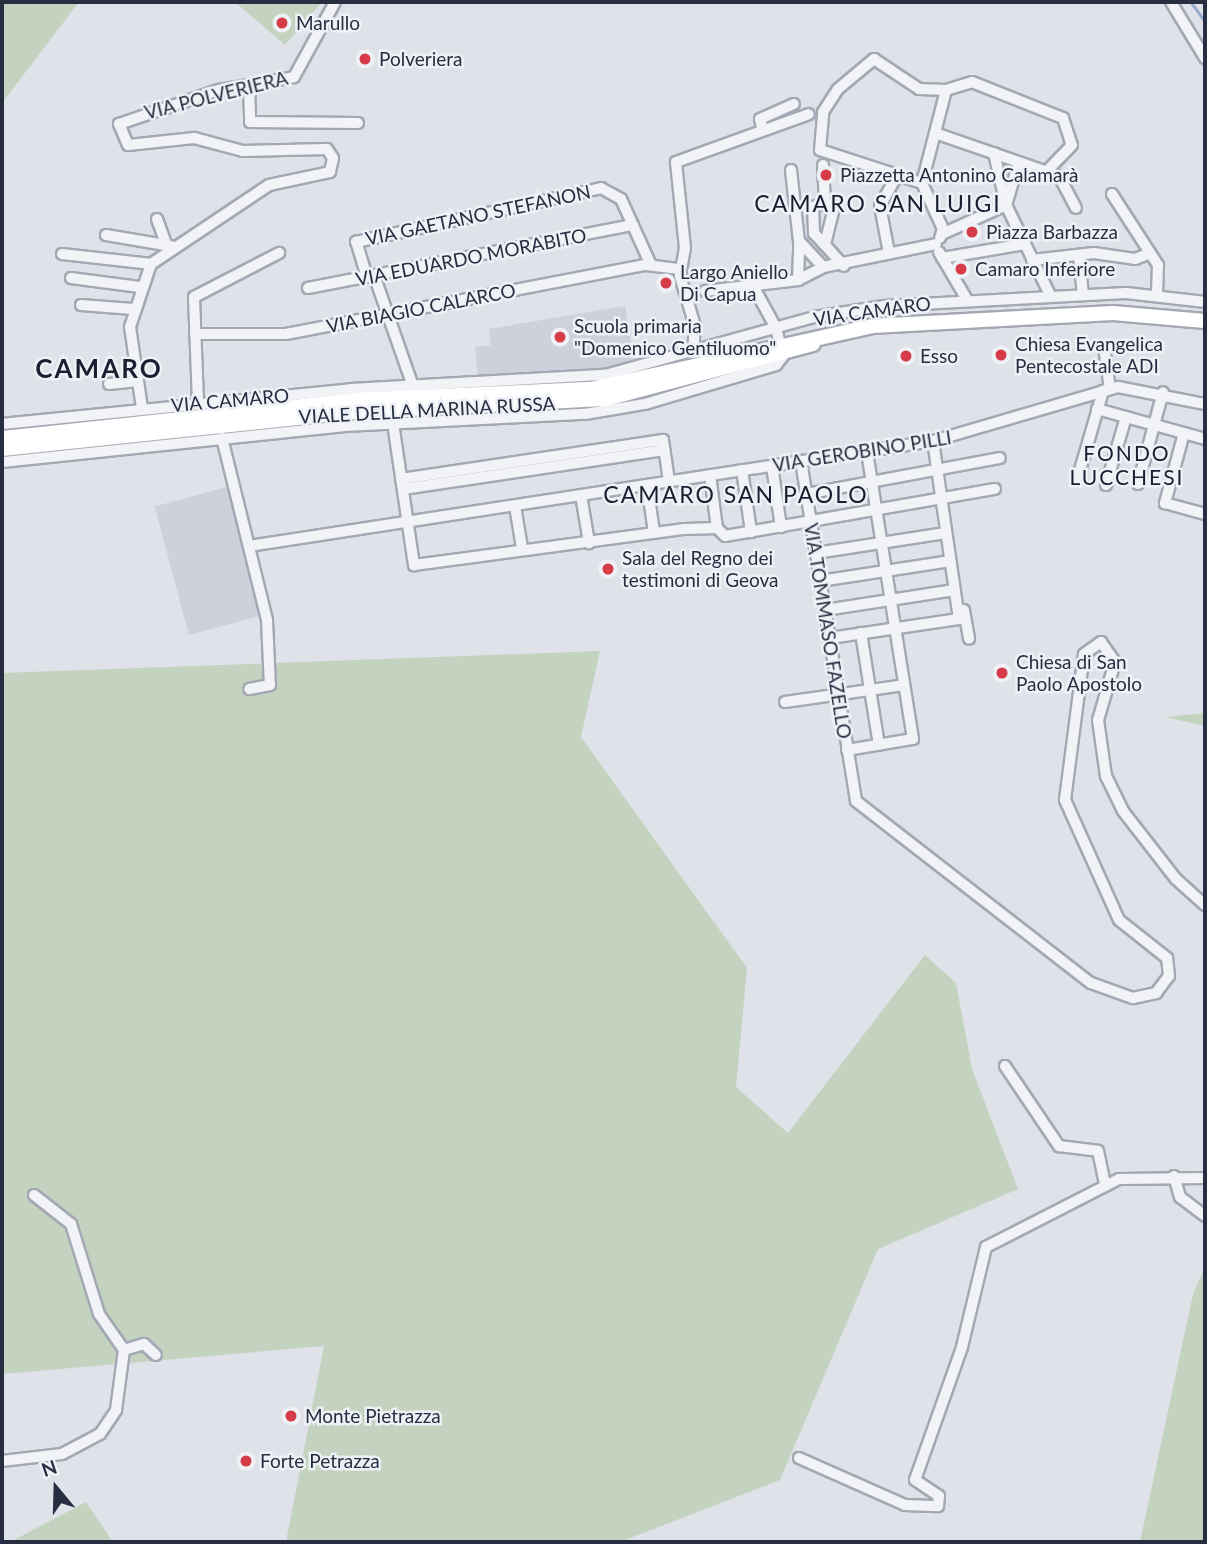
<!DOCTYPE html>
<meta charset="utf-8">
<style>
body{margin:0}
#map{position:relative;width:1207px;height:1544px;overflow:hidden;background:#dfe2e9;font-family:Lato,sans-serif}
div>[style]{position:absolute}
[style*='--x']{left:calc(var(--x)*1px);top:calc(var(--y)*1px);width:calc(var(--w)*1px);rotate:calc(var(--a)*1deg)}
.built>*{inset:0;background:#cdd1db;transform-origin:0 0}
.green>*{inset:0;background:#c3d3bf}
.stream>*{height:2.5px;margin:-1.25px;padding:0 1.25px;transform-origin:1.25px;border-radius:1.25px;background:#97accb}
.roads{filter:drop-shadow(2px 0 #a4a8b3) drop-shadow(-2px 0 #a4a8b3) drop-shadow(0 2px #a4a8b3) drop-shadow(0 -2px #a4a8b3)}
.minor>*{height:10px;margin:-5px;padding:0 5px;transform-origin:5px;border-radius:5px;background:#f2f3f7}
.major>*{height:14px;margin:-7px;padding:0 7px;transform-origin:7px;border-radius:7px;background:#fff}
.dots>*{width:19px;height:19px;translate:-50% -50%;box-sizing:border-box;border:4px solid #eef1f6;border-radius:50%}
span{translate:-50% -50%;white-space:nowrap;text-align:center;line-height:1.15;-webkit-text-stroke:5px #eef1f6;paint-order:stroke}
.poi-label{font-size:19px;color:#272e41}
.left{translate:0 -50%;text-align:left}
.street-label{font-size:19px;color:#272e41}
.neighbourhood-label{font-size:21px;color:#191f31;letter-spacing:2px}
.quarter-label{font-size:23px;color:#191f31;letter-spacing:2px}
.district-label{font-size:26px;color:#191f31;font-weight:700;letter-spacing:2px}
.frame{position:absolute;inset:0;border:4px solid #272e41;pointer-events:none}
.north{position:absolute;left:21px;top:1453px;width:70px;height:70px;-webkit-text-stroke:5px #eef1f6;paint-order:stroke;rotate:341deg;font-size:19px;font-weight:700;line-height:28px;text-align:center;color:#272e41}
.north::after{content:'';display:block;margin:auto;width:24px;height:32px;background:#272e41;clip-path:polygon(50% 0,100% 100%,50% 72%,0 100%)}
</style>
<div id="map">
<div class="built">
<i style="clip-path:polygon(625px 306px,635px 366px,478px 381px,475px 347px,491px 345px,489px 329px)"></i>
<i style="left:227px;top:487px;width:133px;height:75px;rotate:75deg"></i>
</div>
<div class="green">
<i style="clip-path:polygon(2px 2px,79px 2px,2px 103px)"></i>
<i style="clip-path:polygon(235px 2px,322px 2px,285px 45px)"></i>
<i style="clip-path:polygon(600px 651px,581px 737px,747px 968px,736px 1087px,788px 1133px,925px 955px,956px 983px,972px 1069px,1018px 1189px,878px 1249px,780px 1480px,620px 1542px,286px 1542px,324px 1346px,2px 1374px,2px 673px)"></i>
<i style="clip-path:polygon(1205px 713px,1205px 726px,1166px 717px)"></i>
<i style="clip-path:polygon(1205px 1267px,1205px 1542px,1140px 1542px,1193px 1294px)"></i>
<i style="clip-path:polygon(86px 1502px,113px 1542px,10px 1542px)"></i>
</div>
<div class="stream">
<i style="--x:1191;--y:2;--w:24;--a:54"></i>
</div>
<div class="roads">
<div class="minor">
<i style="--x:1171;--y:2;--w:66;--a:58.7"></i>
<i style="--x:249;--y:86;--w:36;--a:88"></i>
<i style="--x:250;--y:122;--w:108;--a:0.5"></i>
<i style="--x:946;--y:90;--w:27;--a:-17"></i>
<i style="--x:972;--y:82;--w:98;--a:21.6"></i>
<i style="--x:1063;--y:118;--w:28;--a:72"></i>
<i style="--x:1072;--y:145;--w:37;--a:134"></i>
<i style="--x:762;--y:127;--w:8;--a:-104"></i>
<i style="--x:760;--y:119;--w:37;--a:-24"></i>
<i style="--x:935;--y:133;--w:131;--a:19.1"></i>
<i style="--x:1059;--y:176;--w:36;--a:62"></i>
<i style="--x:994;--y:153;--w:53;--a:77"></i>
<i style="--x:1006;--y:205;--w:102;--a:63.9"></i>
<i style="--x:823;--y:165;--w:38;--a:87"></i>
<i style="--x:791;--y:170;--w:71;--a:83.6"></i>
<i style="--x:799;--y:241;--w:35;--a:47"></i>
<i style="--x:922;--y:183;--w:107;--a:-162.1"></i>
<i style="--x:820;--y:150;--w:38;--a:-85"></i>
<i style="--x:823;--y:112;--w:27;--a:-57"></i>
<i style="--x:838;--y:89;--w:47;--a:-39.8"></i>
<i style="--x:874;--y:59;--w:54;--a:33.7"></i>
<i style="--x:919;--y:89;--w:27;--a:2"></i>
<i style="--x:922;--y:183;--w:96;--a:-75.5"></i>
<i style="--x:922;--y:183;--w:51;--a:65.5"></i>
<i style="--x:943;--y:229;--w:9;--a:108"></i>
<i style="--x:1112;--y:194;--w:85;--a:57.1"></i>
<i style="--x:1158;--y:265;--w:29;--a:92"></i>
<i style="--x:157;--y:219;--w:23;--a:70"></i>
<i style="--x:942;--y:234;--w:70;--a:-24.4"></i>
<i style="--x:1006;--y:205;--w:45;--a:-73.2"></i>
<i style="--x:106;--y:235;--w:66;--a:9.6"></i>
<i style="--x:825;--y:245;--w:16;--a:-133"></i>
<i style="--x:814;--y:233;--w:26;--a:-92"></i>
<i style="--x:813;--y:207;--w:13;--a:-18"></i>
<i style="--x:825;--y:203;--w:12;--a:48"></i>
<i style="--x:833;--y:212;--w:34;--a:104"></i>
<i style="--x:825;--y:245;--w:28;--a:48"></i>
<i style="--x:939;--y:252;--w:53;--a:59.6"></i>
<i style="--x:889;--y:253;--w:48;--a:-100.8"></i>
<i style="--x:880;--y:206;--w:33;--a:-61"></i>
<i style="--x:62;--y:254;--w:90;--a:6.4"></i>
<i style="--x:1079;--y:257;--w:38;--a:84"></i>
<i style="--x:942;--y:258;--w:84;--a:-9.6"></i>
<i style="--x:1032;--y:260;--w:62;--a:-6.4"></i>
<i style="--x:1094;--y:253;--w:41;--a:8.3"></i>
<i style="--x:1135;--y:259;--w:14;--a:-21"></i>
<i style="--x:374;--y:275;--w:121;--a:70.7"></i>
<i style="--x:367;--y:277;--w:37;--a:-107"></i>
<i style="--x:356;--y:242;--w:251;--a:-12.4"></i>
<i style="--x:601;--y:188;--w:23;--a:29"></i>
<i style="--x:621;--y:199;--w:72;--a:65.6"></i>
<i style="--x:71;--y:278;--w:69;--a:7.5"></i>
<i style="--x:798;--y:280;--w:38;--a:-88"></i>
<i style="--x:308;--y:288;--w:331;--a:-11"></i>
<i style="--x:705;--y:291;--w:94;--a:-6.7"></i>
<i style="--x:798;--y:280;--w:28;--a:-27"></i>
<i style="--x:823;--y:267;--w:115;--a:-11.5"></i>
<i style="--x:81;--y:305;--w:52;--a:4.4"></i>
<i style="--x:195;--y:334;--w:91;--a:0"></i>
<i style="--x:286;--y:334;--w:367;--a:-10.9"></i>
<i style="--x:646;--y:265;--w:34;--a:7"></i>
<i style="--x:1104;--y:347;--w:42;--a:81.9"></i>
<i style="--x:693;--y:353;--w:27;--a:-86"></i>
<i style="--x:695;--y:326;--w:52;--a:-106.7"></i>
<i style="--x:680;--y:276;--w:28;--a:-80"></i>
<i style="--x:685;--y:248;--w:86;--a:-96"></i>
<i style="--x:676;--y:162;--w:141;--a:-19.8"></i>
<i style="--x:109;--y:384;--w:29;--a:-6"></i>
<i style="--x:198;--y:402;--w:105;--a:-92.2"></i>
<i style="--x:194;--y:297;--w:96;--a:-27.4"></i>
<i style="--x:142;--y:408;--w:82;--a:-98.4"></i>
<i style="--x:130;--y:327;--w:66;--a:-71.6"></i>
<i style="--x:151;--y:264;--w:142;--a:-33.8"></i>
<i style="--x:269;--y:185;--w:62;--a:-12"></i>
<i style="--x:330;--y:172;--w:14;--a:-78"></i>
<i style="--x:333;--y:158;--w:11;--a:-124"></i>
<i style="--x:327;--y:149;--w:84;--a:178.6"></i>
<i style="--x:243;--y:151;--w:51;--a:-165.1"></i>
<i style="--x:194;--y:138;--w:66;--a:173.9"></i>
<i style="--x:128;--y:145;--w:23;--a:-113"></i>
<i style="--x:119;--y:124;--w:106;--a:-18.8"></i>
<i style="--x:219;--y:90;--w:76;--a:-9.8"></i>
<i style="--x:294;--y:77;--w:85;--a:-61.3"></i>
<i style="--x:1097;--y:409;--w:112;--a:15.5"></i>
<i style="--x:393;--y:423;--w:144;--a:81.6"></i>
<i style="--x:414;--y:565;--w:273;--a:-7.6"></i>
<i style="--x:685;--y:529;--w:32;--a:-2"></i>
<i style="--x:717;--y:528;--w:11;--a:45"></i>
<i style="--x:725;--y:536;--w:274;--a:-9.9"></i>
<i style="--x:2;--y:424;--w:351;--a:-5.7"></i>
<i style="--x:351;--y:389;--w:254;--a:-3.2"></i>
<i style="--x:605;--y:375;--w:217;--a:-15.5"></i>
<i style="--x:814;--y:317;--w:71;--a:-8.9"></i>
<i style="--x:884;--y:306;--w:242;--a:-3.1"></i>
<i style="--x:1126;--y:293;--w:80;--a:6.5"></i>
<i style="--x:1184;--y:433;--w:73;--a:105.2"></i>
<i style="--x:1165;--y:503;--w:41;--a:15.4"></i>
<i style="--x:222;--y:438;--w:187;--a:76.1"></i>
<i style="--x:267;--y:620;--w:65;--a:87.4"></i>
<i style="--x:270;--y:685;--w:21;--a:169"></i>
<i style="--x:801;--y:461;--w:344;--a:80.8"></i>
<i style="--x:856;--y:801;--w:297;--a:37.8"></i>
<i style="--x:1091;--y:983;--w:45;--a:19.7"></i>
<i style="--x:1133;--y:998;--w:24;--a:-12"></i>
<i style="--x:1156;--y:993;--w:21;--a:-53"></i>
<i style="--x:1169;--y:976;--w:18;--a:-96"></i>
<i style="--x:1167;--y:958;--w:61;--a:-141.6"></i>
<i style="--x:1119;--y:920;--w:132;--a:-114.2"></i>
<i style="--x:1065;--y:800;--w:147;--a:-82.6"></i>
<i style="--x:1084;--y:654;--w:21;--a:-35"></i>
<i style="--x:1101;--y:642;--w:24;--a:55"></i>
<i style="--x:1115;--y:662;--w:60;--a:106.3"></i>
<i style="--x:1098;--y:720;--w:57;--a:81.9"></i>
<i style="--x:1106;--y:776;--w:39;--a:64"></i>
<i style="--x:1123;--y:811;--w:86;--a:52.1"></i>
<i style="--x:1176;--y:879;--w:39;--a:42"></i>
<i style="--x:2;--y:462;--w:345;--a:-6"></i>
<i style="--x:345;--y:426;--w:240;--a:-2.9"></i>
<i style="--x:585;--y:414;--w:61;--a:-9.5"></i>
<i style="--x:645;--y:404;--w:137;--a:-16.6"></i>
<i style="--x:776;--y:365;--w:11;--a:-52"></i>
<i style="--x:783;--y:356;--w:29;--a:-104"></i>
<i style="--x:776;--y:328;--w:50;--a:-118.6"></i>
<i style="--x:772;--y:466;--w:62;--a:81.6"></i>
<i style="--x:742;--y:470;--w:63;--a:81.7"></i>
<i style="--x:710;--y:475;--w:53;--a:82.5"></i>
<i style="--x:1078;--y:477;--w:90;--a:-73.8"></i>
<i style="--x:401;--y:479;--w:265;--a:-8.5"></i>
<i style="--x:663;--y:440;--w:41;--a:81.7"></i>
<i style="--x:1138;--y:484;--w:95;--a:-74.8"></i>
<i style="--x:647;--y:485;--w:48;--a:81.5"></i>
<i style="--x:1106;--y:485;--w:71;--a:-73.6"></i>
<i style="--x:403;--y:489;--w:264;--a:-8.5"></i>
<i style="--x:806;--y:494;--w:197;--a:-10.5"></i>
<i style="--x:581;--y:495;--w:49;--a:80.5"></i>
<i style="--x:515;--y:506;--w:43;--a:80.5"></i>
<i style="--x:249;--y:546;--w:692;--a:-8.73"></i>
<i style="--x:933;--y:441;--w:193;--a:-16.3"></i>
<i style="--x:1118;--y:387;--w:89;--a:11.1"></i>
<i style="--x:816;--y:553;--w:131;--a:-8.8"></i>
<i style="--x:820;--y:581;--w:132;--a:-8.7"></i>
<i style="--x:825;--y:610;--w:131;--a:-8.8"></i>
<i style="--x:964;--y:610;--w:29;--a:80"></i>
<i style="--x:861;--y:633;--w:113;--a:80.9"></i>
<i style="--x:830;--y:638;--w:130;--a:-8.4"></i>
<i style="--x:959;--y:619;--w:180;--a:-98.3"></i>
<i style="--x:785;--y:702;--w:120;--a:-8.1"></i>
<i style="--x:847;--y:750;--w:67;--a:-9.5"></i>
<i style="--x:913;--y:739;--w:292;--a:-99.1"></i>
<i style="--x:1005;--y:1066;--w:97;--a:56"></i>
<i style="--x:1059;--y:1146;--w:39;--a:7"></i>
<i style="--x:1098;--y:1151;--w:34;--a:78"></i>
<i style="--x:1174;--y:1176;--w:22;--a:74"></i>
<i style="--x:1180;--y:1197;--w:31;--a:37"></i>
<i style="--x:34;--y:1195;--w:47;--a:38.1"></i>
<i style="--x:71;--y:1224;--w:94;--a:72.7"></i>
<i style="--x:99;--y:1314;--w:44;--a:55.2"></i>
<i style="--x:799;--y:1458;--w:116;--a:23.9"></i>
<i style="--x:905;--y:1505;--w:33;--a:2"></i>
<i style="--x:938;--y:1506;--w:10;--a:-84"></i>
<i style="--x:939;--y:1496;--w:29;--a:-146"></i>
<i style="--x:915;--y:1480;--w:141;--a:-70.5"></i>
<i style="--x:962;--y:1347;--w:103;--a:-76.5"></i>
<i style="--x:986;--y:1247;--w:149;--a:-27.1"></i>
<i style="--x:1119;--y:1179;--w:86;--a:-0.7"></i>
<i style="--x:2;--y:1461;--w:60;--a:-6.7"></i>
<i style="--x:62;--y:1454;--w:43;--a:-27.8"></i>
<i style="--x:100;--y:1434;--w:29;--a:-56"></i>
<i style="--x:116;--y:1410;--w:61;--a:-82.4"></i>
<i style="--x:124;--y:1350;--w:21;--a:-17"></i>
<i style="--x:144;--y:1344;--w:16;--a:43"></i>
</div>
<div class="major">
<i style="--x:2;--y:438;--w:356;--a:-6.1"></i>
<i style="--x:356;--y:400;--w:235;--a:-2.7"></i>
<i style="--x:591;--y:389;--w:288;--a:-12.6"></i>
<i style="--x:872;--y:326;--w:241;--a:-3.1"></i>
<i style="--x:1113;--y:313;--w:92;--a:5"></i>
<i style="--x:2;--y:449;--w:357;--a:-6"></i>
<i style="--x:357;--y:412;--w:249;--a:-3"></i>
<i style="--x:606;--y:399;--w:214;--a:-14.9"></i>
</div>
</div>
<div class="dots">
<i style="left:282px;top:23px;background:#d53c47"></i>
<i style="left:365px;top:59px;background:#d53c47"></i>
<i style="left:826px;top:175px;background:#d53c47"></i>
<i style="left:972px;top:232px;background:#d53c47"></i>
<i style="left:961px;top:269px;background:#d53c47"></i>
<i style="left:666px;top:283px;background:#d53c47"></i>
<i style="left:560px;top:337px;background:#d53c47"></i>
<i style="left:1001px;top:355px;background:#d53c47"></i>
<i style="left:906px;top:356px;background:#d53c47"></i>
<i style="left:608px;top:569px;background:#d53c47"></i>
<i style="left:1002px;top:673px;background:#d53c47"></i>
<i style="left:291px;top:1416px;background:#d53c47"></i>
<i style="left:246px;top:1461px;background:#d53c47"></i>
</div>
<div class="poi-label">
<span class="left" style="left:296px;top:23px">Marullo</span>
<span class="left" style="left:379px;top:59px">Polveriera</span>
<span class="left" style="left:840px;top:175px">Piazzetta Antonino Calamarà</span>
<span class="left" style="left:986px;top:232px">Piazza Barbazza</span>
<span class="left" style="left:975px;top:269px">Camaro Inferiore</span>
<span class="left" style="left:680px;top:283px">Largo Aniello<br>Di Capua</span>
<span class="left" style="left:574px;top:337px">Scuola primaria<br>"Domenico Gentiluomo"</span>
<span class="left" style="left:1015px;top:355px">Chiesa Evangelica<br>Pentecostale ADI</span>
<span class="left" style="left:920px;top:356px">Esso</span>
<span class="left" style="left:622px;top:569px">Sala del Regno dei<br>testimoni di Geova</span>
<span class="left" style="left:1016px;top:673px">Chiesa di San<br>Paolo Apostolo</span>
<span class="left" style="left:305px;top:1416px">Monte Pietrazza</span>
<span class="left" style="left:260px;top:1461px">Forte Petrazza</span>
</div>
<div class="street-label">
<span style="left:216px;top:95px;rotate:-14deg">VIA POLVERIERA</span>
<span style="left:478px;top:215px;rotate:-12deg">VIA GAETANO STEFANON</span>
<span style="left:471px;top:257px;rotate:-11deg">VIA EDUARDO MORABITO</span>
<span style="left:421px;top:308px;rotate:-11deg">VIA BIAGIO CALARCO</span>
<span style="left:872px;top:311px;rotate:-8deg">VIA CAMARO</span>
<span style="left:230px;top:400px;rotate:-5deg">VIA CAMARO</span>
<span style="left:427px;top:410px;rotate:-3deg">VIALE DELLA MARINA RUSSA</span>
<span style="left:862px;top:451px;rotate:-9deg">VIA GEROBINO PILLI</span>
<span style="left:828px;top:631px;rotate:81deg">VIA TOMMASO FAZELLO</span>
</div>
<div class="neighbourhood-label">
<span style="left:1127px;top:465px">FONDO<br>LUCCHESI</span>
</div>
<div class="quarter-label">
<span style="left:878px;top:203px">CAMARO SAN LUIGI</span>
<span style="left:736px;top:494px">CAMARO SAN PAOLO</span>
</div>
<div class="district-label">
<span style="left:99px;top:369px">CAMARO</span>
</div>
<div class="frame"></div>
<div class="north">N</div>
</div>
